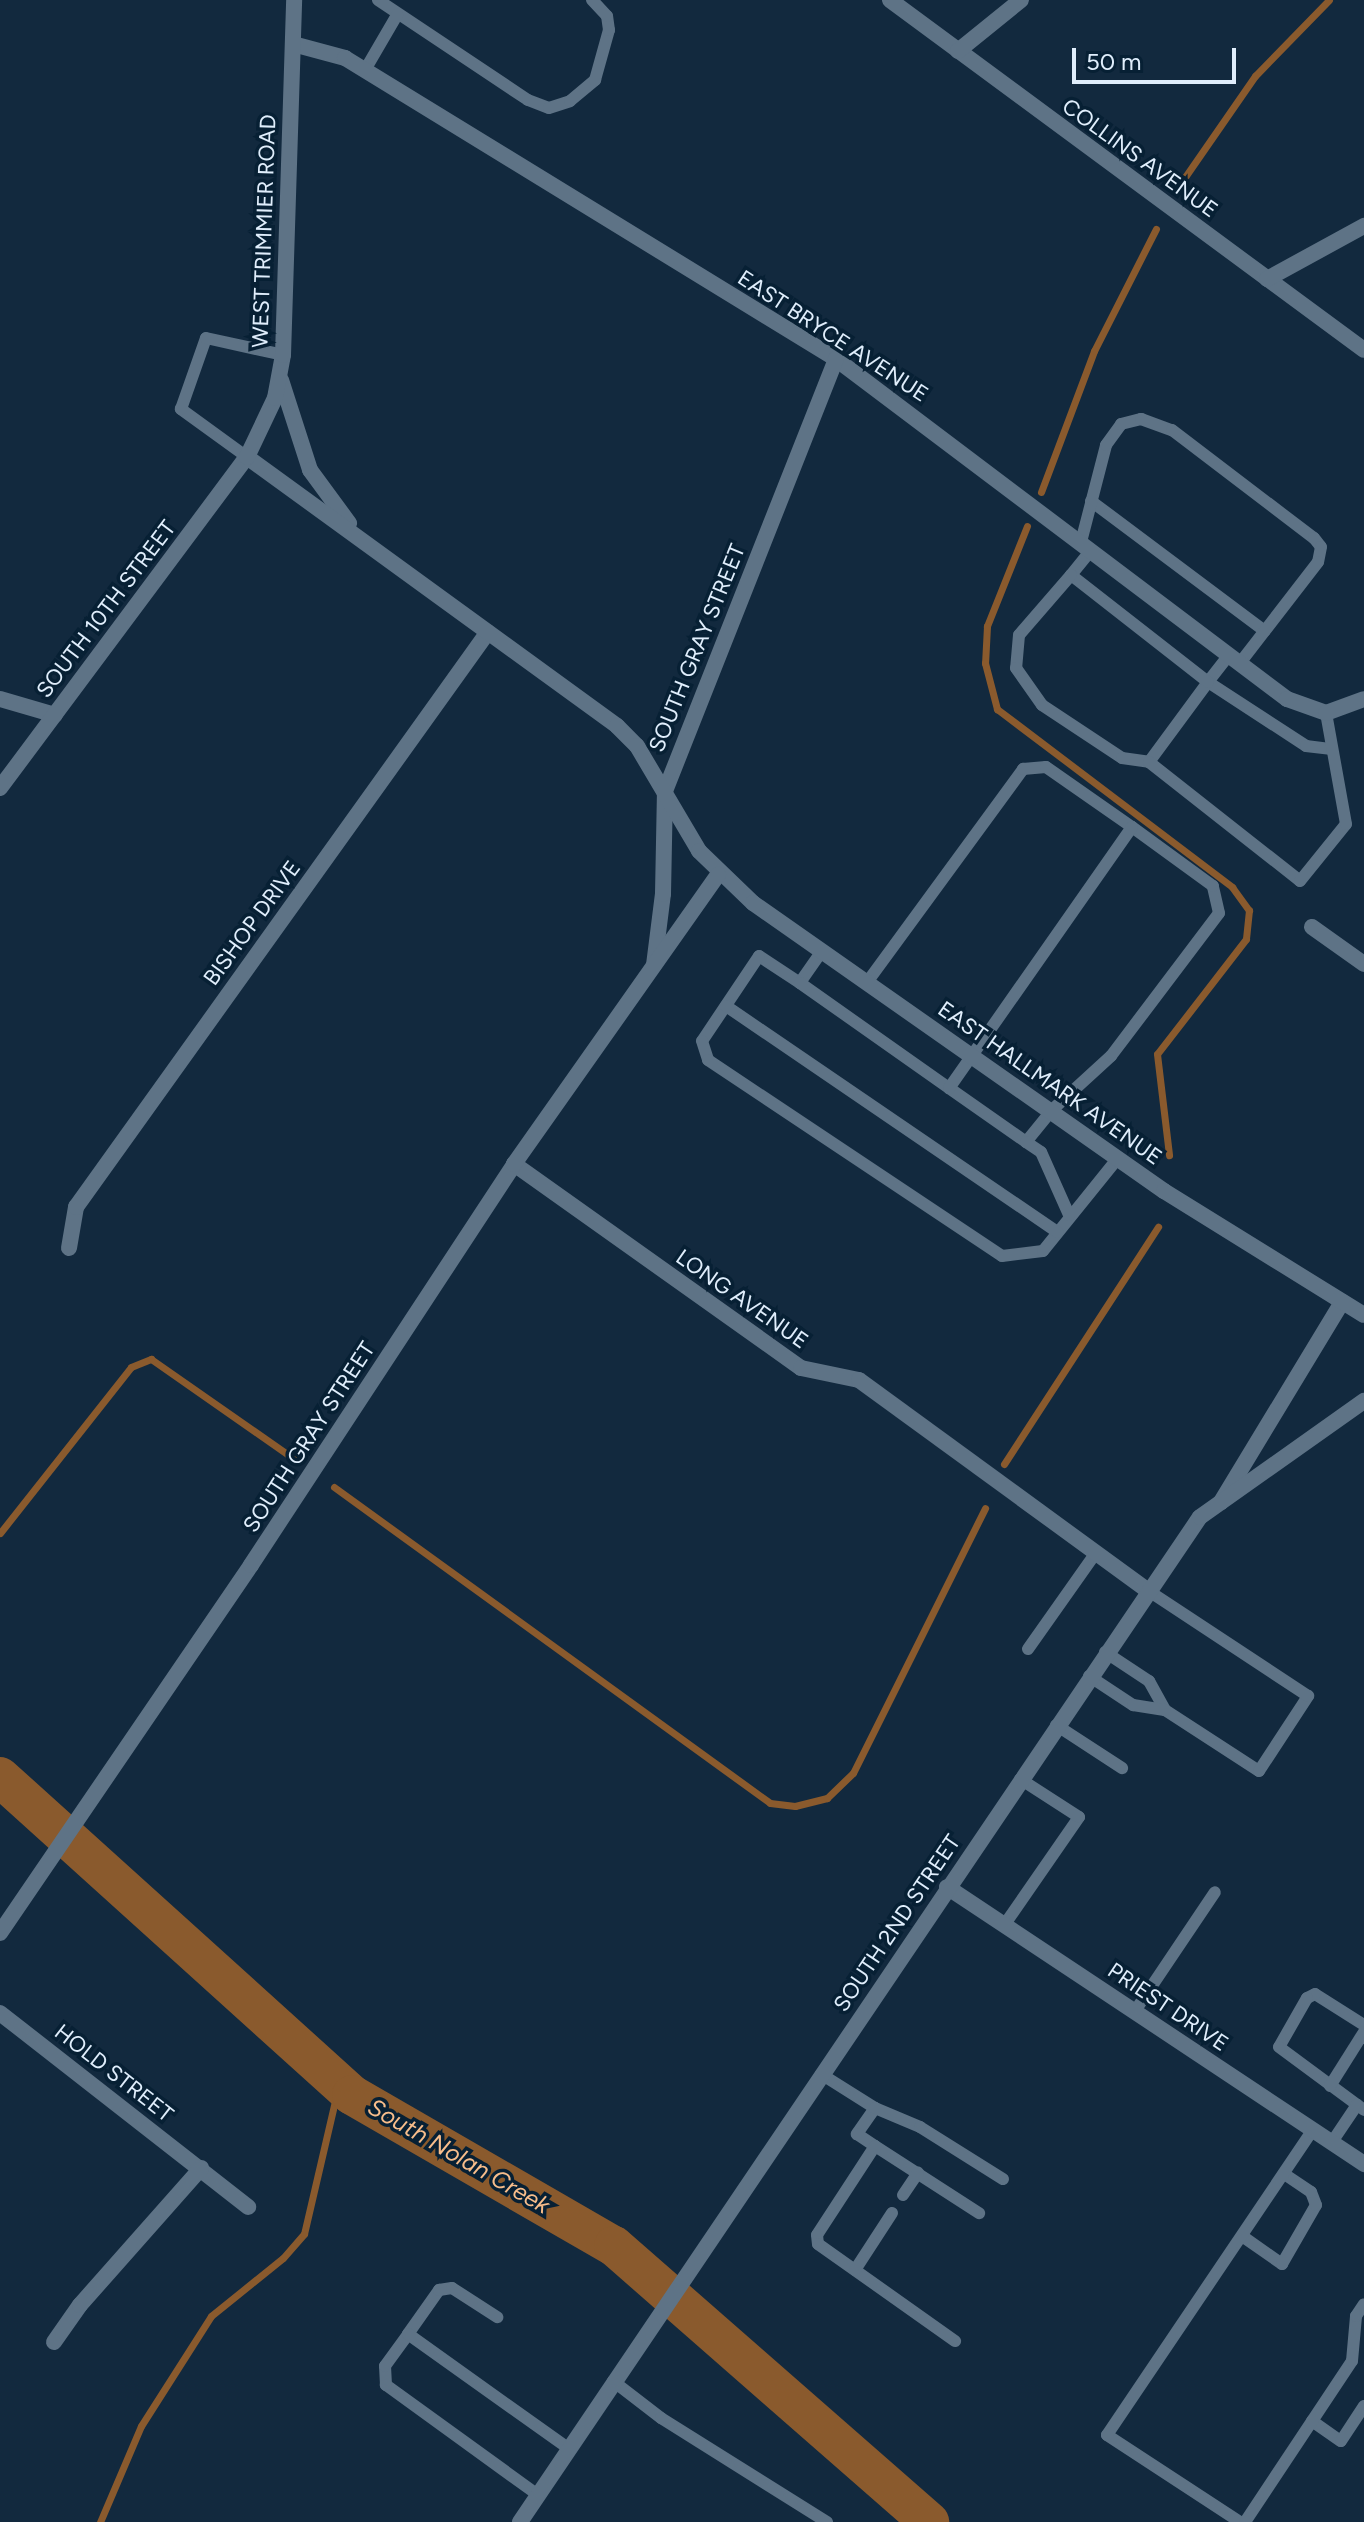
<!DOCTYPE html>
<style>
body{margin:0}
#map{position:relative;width:1364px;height:2522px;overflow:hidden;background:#12293e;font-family:Figtree,sans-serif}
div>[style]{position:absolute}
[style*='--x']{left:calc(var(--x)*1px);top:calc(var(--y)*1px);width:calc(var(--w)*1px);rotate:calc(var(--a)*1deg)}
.stream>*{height:7px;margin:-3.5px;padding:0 3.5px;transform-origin:3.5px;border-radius:3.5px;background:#8a5a2d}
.river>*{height:40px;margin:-20px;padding:0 20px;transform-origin:20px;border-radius:20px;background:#8a5a2d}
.service>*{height:12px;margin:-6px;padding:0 6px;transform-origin:6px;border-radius:6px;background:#5e7386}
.minor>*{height:16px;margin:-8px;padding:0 8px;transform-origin:8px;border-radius:8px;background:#5e7386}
.tertiary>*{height:16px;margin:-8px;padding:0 8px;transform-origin:8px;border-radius:8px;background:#5e7386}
span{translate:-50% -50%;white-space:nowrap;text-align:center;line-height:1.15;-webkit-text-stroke:7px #072034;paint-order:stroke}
.street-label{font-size:22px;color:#e0eefc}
.water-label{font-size:24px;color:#f7bd8b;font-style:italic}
.scale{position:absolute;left:1072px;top:48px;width:164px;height:36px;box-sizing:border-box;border:4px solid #e0eefc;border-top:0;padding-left:10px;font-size:24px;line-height:28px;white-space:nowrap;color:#e0eefc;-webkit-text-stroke:6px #072034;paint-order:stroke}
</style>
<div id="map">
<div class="stream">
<i style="--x:1176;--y:190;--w:139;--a:-55.3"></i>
<i style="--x:1255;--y:76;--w:106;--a:-45.8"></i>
<i style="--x:1041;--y:492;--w:151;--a:-69.4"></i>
<i style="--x:1094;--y:351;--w:137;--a:-63.1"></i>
<i style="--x:1027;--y:526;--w:108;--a:111.8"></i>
<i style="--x:987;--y:626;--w:37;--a:93"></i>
<i style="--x:985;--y:663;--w:48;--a:75.4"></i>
<i style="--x:997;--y:709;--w:295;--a:37.1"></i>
<i style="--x:1232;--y:887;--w:29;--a:54"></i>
<i style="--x:1249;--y:910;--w:29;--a:96"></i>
<i style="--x:1246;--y:939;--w:145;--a:127.7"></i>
<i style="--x:1157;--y:1054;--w:102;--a:83.2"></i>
<i style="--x:1004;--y:1464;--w:283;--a:-57"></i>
<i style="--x:334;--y:1487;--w:538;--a:35.93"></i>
<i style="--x:770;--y:1803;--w:25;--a:7"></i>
<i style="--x:795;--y:1806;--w:33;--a:-14"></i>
<i style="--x:827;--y:1798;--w:36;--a:-44"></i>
<i style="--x:853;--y:1773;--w:296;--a:-63.5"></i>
<i style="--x:0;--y:1533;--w:211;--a:-51.7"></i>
<i style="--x:131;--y:1367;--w:22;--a:-22"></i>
<i style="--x:151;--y:1359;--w:177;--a:34.9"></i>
<i style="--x:100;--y:2522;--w:104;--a:-66.9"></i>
<i style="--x:141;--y:2426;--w:130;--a:-57.5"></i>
<i style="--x:211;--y:2316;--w:92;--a:-38.9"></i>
<i style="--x:283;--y:2258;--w:32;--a:-49"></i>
<i style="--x:304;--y:2234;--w:155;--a:-76.9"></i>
</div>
<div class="river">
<i style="--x:0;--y:1777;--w:474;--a:42.1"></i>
<i style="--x:352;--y:2095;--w:302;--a:30"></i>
<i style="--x:614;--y:2246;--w:419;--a:41.2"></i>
</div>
<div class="service">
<i style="--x:378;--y:0;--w:180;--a:33.7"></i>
<i style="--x:528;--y:100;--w:22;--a:21"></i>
<i style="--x:549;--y:108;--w:22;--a:-18"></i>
<i style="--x:570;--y:101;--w:33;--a:-40"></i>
<i style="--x:595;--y:80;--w:52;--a:-74.4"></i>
<i style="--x:609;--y:30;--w:14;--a:-98"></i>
<i style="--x:607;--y:16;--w:22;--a:-133"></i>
<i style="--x:365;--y:70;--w:64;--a:-59.8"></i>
<i style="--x:247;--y:457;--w:82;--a:-144"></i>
<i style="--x:181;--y:409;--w:75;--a:-70.6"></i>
<i style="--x:206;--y:338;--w:79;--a:12.4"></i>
<i style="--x:1091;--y:501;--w:217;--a:36.8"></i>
<i style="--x:1081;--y:542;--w:100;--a:-75.5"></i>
<i style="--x:1106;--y:445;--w:26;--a:-54"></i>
<i style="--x:1121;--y:424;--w:21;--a:-14"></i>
<i style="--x:1141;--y:419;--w:33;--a:20"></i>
<i style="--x:1172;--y:430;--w:178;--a:37.3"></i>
<i style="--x:1314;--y:538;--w:11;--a:52"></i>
<i style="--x:1321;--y:547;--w:15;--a:101"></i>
<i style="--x:1318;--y:562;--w:128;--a:127.7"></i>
<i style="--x:1071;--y:575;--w:32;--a:-51"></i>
<i style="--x:1229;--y:655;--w:34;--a:128"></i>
<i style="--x:1208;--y:682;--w:117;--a:33.1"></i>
<i style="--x:1306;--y:746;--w:26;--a:7"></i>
<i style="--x:1149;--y:762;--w:99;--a:-53.6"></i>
<i style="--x:1208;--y:682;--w:174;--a:-142"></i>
<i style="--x:1071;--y:575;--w:79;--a:130.9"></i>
<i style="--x:1019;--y:635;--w:33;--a:95"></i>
<i style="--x:1016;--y:668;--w:45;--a:54.9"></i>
<i style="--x:1042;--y:705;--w:96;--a:33.5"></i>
<i style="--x:1122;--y:758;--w:27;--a:8"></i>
<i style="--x:1149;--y:762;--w:192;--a:38.2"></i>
<i style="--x:1300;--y:881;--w:73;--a:-51.1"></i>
<i style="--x:1346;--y:824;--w:113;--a:-100.2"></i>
<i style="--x:822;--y:951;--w:39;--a:125"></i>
<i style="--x:800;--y:983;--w:49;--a:-146.6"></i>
<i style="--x:759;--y:956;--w:102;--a:123.8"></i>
<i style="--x:702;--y:1041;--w:20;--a:72"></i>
<i style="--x:708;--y:1060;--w:353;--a:33.7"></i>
<i style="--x:1002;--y:1256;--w:41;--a:-7"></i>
<i style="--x:1043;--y:1251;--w:119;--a:-51.1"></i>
<i style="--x:868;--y:981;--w:263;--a:-53.8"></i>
<i style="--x:1023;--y:769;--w:23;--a:-5"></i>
<i style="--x:1046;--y:767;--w:105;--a:34.9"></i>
<i style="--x:800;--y:983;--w:182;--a:35.2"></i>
<i style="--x:949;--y:1088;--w:94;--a:35"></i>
<i style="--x:1026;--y:1142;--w:41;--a:-50.9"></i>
<i style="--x:1052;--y:1110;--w:80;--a:-42.5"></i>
<i style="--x:1111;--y:1056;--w:179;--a:-52.9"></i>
<i style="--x:1219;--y:913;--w:28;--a:-103"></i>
<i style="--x:1213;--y:886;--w:100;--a:-143.9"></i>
<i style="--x:1132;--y:827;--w:319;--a:125"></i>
<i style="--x:726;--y:1006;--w:401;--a:34.3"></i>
<i style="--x:1026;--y:1142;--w:18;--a:34"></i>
<i style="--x:1041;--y:1152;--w:69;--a:66"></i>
<i style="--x:1028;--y:1649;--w:116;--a:-54.8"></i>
<i style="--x:1105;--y:1652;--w:53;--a:33.4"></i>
<i style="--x:1149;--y:1681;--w:33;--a:61"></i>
<i style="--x:1165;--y:1710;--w:112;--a:33"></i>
<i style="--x:1259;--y:1771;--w:90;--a:-56.8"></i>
<i style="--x:1308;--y:1696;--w:193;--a:-146.6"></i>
<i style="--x:1089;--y:1676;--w:53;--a:33.4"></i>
<i style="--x:1133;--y:1705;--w:32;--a:9"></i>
<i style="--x:1056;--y:1725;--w:79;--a:33.1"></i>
<i style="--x:1005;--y:1924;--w:130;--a:-55.3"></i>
<i style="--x:1079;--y:1817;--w:70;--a:-147.2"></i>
<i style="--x:1135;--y:2011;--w:143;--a:-56.1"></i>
<i style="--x:1364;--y:2025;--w:58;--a:-147.7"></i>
<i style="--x:1315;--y:1994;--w:9;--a:153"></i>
<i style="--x:1307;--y:1998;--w:56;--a:119.7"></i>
<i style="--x:1279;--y:2047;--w:106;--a:36.5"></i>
<i style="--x:821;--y:2074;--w:64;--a:32.2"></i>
<i style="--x:875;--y:2108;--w:32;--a:125"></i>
<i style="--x:857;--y:2134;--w:22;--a:34"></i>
<i style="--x:875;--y:2146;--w:106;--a:123.1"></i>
<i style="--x:817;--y:2235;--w:9;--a:84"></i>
<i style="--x:818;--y:2244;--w:168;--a:35.3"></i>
<i style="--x:1330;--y:2086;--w:64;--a:-57.8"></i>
<i style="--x:875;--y:2108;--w:49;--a:22.9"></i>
<i style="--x:920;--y:2127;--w:98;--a:32.1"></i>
<i style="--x:1332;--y:2142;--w:45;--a:-56"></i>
<i style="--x:875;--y:2146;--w:124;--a:32.8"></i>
<i style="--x:903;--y:2195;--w:27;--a:-56"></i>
<i style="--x:1242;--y:2236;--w:49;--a:35"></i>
<i style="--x:1282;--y:2264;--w:68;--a:-60"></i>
<i style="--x:1316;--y:2205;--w:14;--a:-111"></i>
<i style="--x:1311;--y:2192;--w:32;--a:-146"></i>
<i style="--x:855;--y:2270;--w:68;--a:-57"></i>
<i style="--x:408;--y:2334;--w:54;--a:-54.8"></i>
<i style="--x:439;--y:2290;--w:13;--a:-9"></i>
<i style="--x:452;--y:2288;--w:54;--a:32.8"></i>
<i style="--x:613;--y:2381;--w:61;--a:37.6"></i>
<i style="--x:661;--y:2418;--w:196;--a:32.1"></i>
<i style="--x:1312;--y:2421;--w:35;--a:35"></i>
<i style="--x:1341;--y:2441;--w:42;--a:-56.7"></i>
<i style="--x:538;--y:2495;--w:188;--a:-144.1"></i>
<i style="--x:386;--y:2385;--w:19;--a:-93"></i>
<i style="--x:385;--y:2366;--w:39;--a:-54"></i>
<i style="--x:408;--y:2334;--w:198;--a:35.5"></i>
<i style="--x:1240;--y:2522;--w:159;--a:-146.8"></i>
<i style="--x:1107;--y:2435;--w:368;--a:-56"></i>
<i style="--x:1245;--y:2522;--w:193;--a:-56.4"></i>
<i style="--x:1352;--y:2361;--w:45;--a:-84.9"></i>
<i style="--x:1356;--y:2316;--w:14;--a:-56"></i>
</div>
<div class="minor">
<i style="--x:890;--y:0;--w:589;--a:36.44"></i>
<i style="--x:293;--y:44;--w:54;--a:15.1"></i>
<i style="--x:345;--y:58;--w:576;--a:31.51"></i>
<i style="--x:836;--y:359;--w:565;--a:37.01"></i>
<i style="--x:1287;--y:699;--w:41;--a:19.7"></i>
<i style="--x:1326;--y:713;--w:40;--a:-20.2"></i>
<i style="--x:958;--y:51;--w:81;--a:-39"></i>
<i style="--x:1267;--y:279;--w:111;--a:-28.7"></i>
<i style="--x:0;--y:699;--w:57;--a:16.2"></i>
<i style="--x:1312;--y:927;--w:64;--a:35.4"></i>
<i style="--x:654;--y:965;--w:72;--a:-82.8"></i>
<i style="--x:663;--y:894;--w:103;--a:-88.9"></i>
<i style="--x:665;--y:791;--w:465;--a:-68.4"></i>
<i style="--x:514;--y:1164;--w:352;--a:35.4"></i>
<i style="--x:801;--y:1368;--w:59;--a:11.7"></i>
<i style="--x:859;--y:1380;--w:356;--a:36.1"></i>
<i style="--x:69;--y:1248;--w:42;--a:-80.3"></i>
<i style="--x:76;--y:1207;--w:707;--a:-54.38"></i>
<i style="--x:1221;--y:1502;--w:234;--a:-58.8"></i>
<i style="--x:947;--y:1887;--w:501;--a:33.59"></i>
<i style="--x:0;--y:2013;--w:315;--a:38"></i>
<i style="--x:54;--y:2342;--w:45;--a:-54.9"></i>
<i style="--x:80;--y:2305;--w:183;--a:-48.5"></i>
</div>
<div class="tertiary">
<i style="--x:281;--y:380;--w:95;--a:72.1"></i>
<i style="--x:310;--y:470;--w:66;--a:53.7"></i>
<i style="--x:247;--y:457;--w:457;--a:36"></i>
<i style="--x:617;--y:726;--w:28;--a:45"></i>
<i style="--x:637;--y:746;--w:122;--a:59.4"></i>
<i style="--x:699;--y:851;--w:75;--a:43.9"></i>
<i style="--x:753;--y:903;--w:502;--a:35.02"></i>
<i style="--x:1164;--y:1191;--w:235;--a:31.8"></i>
<i style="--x:0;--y:788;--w:413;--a:-53.3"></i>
<i style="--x:247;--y:457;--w:65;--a:-64.6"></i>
<i style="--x:275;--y:398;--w:44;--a:-79.5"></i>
<i style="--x:283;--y:355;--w:355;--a:-88.2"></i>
<i style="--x:0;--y:1933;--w:445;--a:-55.7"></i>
<i style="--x:251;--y:1565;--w:480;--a:-56.7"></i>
<i style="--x:514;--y:1164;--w:354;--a:-54.8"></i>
<i style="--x:520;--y:2522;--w:1213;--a:-55.92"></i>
<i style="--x:1200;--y:1517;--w:201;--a:-35.3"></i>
</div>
<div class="street-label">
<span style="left:1140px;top:158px;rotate:36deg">COLLINS AVENUE</span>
<span style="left:264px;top:231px;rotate:-88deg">WEST TRIMMIER ROAD</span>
<span style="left:833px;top:336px;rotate:33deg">EAST BRYCE AVENUE</span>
<span style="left:106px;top:609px;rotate:-53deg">SOUTH 10TH STREET</span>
<span style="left:697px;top:648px;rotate:-68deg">SOUTH GRAY STREET</span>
<span style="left:252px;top:923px;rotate:-54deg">BISHOP DRIVE</span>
<span style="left:1050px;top:1083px;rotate:35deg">EAST HALLMARK AVENUE</span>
<span style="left:742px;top:1299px;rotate:35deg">LONG AVENUE</span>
<span style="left:309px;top:1437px;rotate:-57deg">SOUTH GRAY STREET</span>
<span style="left:897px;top:1923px;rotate:-56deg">SOUTH 2ND STREET</span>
<span style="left:1168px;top:2007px;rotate:34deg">PRIEST DRIVE</span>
<span style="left:114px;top:2073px;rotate:38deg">HOLD STREET</span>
</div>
<div class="water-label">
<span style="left:459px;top:2156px;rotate:30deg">South Nolan Creek</span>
</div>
<div class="scale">50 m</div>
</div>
